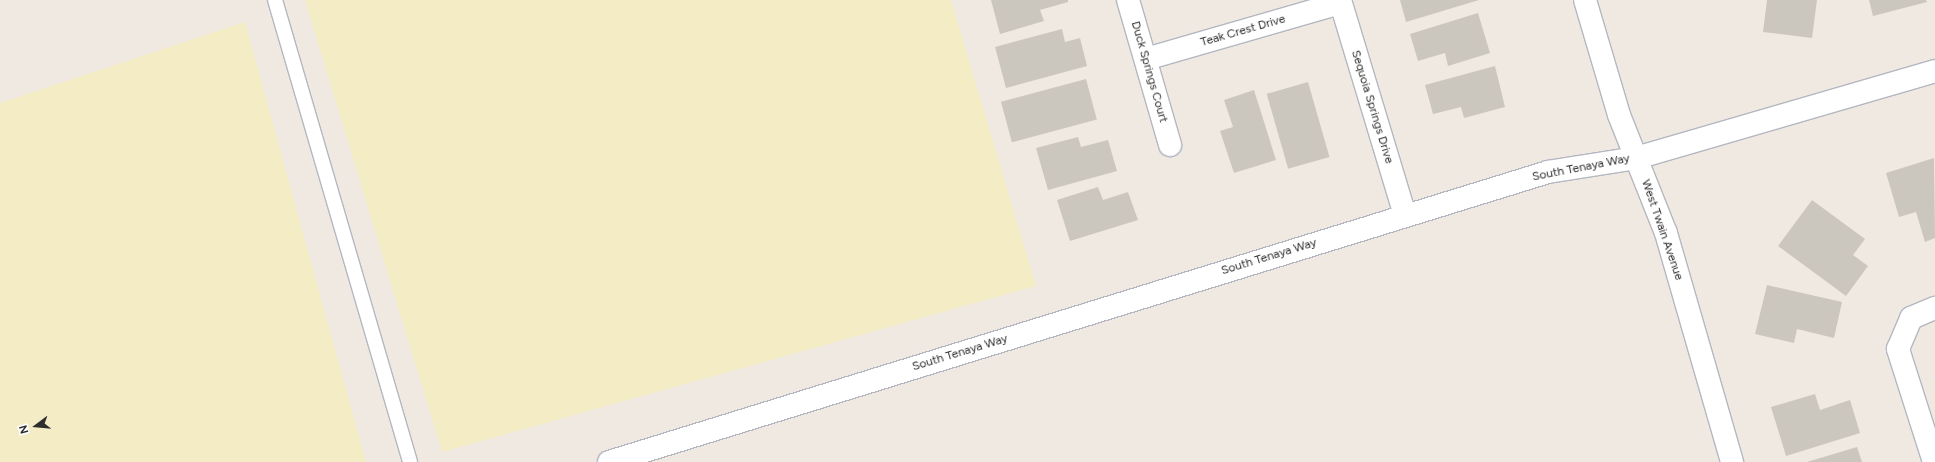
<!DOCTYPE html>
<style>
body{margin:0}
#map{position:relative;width:1935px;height:462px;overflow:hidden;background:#efe9e1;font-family:Figtree,sans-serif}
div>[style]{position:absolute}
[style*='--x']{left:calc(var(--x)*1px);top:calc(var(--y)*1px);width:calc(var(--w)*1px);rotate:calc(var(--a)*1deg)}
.sand>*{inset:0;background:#f3ecc5}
.building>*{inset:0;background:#cbc7bf;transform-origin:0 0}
.roads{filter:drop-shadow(1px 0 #b4b7c1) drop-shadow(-1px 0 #b4b7c1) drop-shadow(0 1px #b4b7c1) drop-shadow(0 -1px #b4b7c1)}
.lane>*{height:14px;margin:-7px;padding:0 7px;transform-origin:7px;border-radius:7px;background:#fff}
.street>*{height:22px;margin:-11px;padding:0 11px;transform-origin:11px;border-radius:11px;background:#fff}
.secondary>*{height:22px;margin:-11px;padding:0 11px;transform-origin:11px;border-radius:11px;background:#fff}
span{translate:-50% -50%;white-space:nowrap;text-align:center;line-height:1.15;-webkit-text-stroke:4px #fff;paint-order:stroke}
.street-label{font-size:12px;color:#2e2e2e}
.north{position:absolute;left:16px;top:406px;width:40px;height:40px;-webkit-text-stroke:3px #fff;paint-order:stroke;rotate:254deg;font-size:11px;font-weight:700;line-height:16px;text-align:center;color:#2e2e2e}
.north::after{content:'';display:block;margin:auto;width:14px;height:18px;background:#2e2e2e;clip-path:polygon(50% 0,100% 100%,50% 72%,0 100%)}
</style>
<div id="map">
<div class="sand">
<i style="clip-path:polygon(305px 0,951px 0,1036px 286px,442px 452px)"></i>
<i style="clip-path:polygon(245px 22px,366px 462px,0 462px,0 103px)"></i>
</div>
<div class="building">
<i style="clip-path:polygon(991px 0,1068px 0,1068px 2px,1040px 10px,1044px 21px,1000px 34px)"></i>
<i style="clip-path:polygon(1400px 0,1479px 0,1406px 22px)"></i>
<i style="clip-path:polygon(1767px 0,1817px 0,1812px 38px,1763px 32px)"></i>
<i style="clip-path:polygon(1869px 0,1926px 0,1927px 2px,1873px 16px)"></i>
<i style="clip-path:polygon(1478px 13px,1490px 53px,1448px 66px,1445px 53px,1418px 61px,1410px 34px)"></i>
<i style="clip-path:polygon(1062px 29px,1065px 42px,1080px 38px,1087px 66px,1006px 88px,995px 47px)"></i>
<i style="clip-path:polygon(1495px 66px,1505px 107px,1464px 118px,1461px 107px,1433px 114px,1425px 85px)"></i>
<i style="left:1086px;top:79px;width:42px;height:88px;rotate:75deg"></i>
<i style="left:1308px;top:82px;width:78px;height:43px;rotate:74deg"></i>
<i style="clip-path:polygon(1254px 90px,1276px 160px,1234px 173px,1220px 131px,1233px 127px,1224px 100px)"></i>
<i style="clip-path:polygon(1078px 137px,1081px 147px,1108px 140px,1117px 171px,1048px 190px,1036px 148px)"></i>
<i style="clip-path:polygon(1934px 158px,1935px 238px,1925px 242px,1916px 212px,1899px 217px,1886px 173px)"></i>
<i style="clip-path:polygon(1098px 187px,1103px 200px,1128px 192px,1138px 220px,1070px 241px,1057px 200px)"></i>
<i style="clip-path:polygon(1812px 200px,1865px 239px,1853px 255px,1868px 266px,1846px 296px,1778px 246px)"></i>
<i style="clip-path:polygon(1767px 285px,1842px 302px,1834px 338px,1797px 329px,1794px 343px,1755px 334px)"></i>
<i style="clip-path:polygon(1815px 394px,1820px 410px,1850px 400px,1860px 433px,1786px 456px,1771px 407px)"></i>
<i style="clip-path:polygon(1857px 447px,1862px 462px,1807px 462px)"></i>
</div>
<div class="roads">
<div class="lane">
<i style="--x:275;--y:0;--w:481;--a:73.7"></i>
</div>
<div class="street">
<i style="--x:1128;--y:0;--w:151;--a:73.8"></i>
<i style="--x:1340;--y:0;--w:225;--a:73.2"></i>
<i style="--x:1146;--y:59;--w:202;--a:-16.1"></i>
<i style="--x:1934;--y:462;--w:119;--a:-107.7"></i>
<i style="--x:1898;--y:349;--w:34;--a:-67"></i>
<i style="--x:1911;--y:318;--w:26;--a:-23"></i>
</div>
<div class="secondary">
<i style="--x:1585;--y:0;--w:120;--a:73.5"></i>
<i style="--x:1619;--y:115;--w:127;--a:68.3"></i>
<i style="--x:1666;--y:233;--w:238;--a:73.9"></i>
<i style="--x:609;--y:462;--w:983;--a:-17.16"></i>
<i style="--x:1548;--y:172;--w:89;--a:-9"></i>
<i style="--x:1636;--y:158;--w:311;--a:-16.2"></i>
</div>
</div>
<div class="street-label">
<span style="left:1243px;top:31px;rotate:-16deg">Teak Crest Drive</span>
<span style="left:1149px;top:72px;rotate:74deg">Duck Springs Court</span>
<span style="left:1372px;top:107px;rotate:73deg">Sequoia Springs Drive</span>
<span style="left:1581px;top:168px;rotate:-11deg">South Tenaya Way</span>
<span style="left:1662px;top:230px;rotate:71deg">West Twain Avenue</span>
<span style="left:1269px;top:257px;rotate:-17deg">South Tenaya Way</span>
<span style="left:960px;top:353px;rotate:-17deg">South Tenaya Way</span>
</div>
<div class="north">N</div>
</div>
